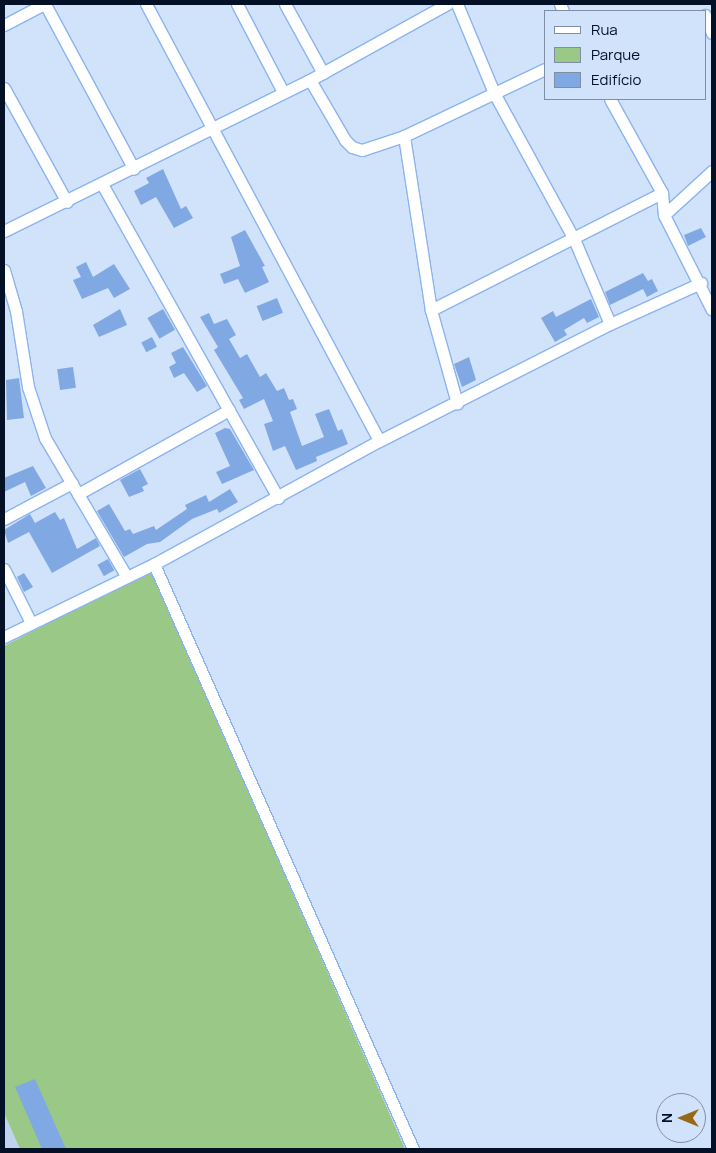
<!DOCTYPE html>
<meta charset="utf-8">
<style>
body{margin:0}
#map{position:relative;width:716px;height:1153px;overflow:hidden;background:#d1e2fb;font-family:Manrope,sans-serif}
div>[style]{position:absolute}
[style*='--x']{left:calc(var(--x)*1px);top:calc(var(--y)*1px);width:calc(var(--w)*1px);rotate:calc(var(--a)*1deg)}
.built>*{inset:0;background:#c0d3ee}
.green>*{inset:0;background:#99c887}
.building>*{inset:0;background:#80a9e3;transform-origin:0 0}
.roads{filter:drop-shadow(1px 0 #8ab4ef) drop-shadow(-1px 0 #8ab4ef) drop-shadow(0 1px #8ab4ef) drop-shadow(0 -1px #8ab4ef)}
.minor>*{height:11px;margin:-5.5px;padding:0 5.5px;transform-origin:5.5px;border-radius:5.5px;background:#fff}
span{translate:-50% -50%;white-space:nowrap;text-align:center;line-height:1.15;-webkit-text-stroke:5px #d1e2fb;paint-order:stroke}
.frame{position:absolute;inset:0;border:5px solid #031025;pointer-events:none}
.legend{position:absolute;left:544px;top:10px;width:162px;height:90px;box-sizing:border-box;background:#d1e2fb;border:1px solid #7f8ea5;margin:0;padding:6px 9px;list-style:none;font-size:15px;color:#031025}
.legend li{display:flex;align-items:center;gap:10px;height:25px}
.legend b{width:25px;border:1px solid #7f8ea5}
.north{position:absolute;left:656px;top:1093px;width:50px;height:50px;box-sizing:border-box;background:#d1e2fb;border:1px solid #7f8ea5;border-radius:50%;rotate:270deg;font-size:14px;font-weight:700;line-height:20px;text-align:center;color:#031025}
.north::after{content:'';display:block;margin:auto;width:18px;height:22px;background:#966917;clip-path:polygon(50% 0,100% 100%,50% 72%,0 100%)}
</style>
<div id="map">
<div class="built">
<i style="clip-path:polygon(4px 1113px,20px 1149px,4px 1149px)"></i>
</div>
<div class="green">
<i style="clip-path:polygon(151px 570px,405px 1149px,20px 1149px,4px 1113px,4px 646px)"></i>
</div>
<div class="building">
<i style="clip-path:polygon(163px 169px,181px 209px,186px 206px,193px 218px,174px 228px,156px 197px,141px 205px,134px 191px,149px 183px,146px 178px)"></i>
<i style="clip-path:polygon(701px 228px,706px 237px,688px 246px,684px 235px)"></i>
<i style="clip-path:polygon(245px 230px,265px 266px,262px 267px,269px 282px,245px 293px,238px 279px,224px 284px,220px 274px,240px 266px,231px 237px)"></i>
<i style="clip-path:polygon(86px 262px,93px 277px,114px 264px,130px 289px,114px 298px,108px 288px,82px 299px,73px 280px,81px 277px,76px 267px)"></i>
<i style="clip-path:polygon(643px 273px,648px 281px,652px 279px,658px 291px,647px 297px,643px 289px,610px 305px,605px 292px)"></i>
<i style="left:277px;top:298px;width:16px;height:22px;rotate:68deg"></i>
<i style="clip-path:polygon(591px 299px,599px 317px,587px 323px,584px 318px,564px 330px,567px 335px,555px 342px,541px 318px,553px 311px,556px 317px)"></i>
<i style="clip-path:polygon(120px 309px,127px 325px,99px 337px,93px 325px)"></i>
<i style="left:163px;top:309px;width:24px;height:18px;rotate:60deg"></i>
<i style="clip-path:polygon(209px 313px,214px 324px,227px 319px,236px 335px,229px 339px,240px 358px,247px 354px,260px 377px,266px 373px,277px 391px,284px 388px,289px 400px,293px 399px,297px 409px,290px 412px,302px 446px,324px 437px,315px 414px,329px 409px,338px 431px,342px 429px,348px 444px,316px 457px,317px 461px,296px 470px,285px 446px,273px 451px,264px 424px,273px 421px,264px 399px,244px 409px,239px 400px,243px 398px,214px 350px,218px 347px,200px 317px)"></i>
<i style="left:152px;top:337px;width:11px;height:12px;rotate:63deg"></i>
<i style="clip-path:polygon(183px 347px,207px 386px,197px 392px,184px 373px,174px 378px,169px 367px,176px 363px,171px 353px)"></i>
<i style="clip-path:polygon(469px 357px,476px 380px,462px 387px,454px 364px)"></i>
<i style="left:73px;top:367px;width:21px;height:16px;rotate:82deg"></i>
<i style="clip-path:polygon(19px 378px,24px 418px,7px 420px,6px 380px)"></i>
<i style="clip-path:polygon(225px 428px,230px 429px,254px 470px,222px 484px,216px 472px,230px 466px,215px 433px)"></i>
<i style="clip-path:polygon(33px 466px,46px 488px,31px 496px,25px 482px,4px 492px,4px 478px)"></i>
<i style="clip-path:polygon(140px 469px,148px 484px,142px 487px,144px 491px,129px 497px,120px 480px)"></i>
<i style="clip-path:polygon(230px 489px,238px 502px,219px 513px,217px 509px,192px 519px,160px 542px,147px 544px,124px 557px,97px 511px,109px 504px,125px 531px,130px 529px,133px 534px,154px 526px,156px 530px,187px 509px,185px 505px,206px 495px,209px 502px)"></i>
<i style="clip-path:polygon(55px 512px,60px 520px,64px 518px,77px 549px,96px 538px,100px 546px,52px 573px,29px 532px,8px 543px,4px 530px,30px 514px,35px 523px)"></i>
<i style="left:108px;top:559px;width:13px;height:12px;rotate:61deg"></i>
<i style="clip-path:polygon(24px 573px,33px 587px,24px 592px,17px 577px)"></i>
<i style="clip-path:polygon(35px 1079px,66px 1149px,42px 1149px,15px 1087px)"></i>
</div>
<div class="roads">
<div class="minor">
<i style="--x:45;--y:4;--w:187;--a:61.7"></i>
<i style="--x:146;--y:4;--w:495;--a:61.9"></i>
<i style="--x:237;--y:4;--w:99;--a:62.4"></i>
<i style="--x:285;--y:4;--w:79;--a:61.2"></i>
<i style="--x:457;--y:4;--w:96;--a:67.4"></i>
<i style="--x:494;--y:93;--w:166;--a:61.3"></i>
<i style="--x:574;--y:239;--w:92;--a:67"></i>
<i style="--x:560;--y:4;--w:8;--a:67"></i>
<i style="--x:705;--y:15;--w:19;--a:69"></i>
<i style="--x:4;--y:25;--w:45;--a:-27.7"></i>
<i style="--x:310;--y:80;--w:69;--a:59.7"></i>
<i style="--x:345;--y:140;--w:10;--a:45"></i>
<i style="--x:352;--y:147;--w:10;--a:17"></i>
<i style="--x:362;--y:150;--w:44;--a:-18.4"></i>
<i style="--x:404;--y:136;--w:156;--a:-25.4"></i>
<i style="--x:4;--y:88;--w:130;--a:61.1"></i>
<i style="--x:610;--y:99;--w:107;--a:61"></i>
<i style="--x:662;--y:193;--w:22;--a:85"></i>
<i style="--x:664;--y:215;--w:106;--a:63.2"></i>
<i style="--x:404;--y:136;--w:176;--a:81.2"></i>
<i style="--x:431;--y:310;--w:97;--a:74.4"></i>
<i style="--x:102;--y:184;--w:360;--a:60.7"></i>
<i style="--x:664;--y:215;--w:65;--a:-42.5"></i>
<i style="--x:4;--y:231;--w:341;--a:-26.3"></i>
<i style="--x:310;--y:80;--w:157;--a:-29"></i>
<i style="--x:4;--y:270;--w:43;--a:73.7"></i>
<i style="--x:16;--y:311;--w:77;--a:81"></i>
<i style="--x:28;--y:387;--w:54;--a:71.6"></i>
<i style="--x:45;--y:438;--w:161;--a:59.5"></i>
<i style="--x:431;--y:310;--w:259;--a:-26.9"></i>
<i style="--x:78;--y:494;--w:173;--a:-29.1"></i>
<i style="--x:4;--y:519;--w:77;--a:-27.9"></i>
<i style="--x:154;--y:564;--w:640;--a:66.12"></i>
<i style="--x:4;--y:569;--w:60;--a:63.4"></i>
<i style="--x:4;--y:637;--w:167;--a:-26"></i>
<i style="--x:154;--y:564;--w:256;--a:-28.7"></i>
<i style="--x:379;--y:441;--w:259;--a:-26.9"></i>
<i style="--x:610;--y:324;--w:100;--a:-24.3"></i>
</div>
</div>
<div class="frame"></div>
<ul class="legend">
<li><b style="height:6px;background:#fff"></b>Rua</li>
<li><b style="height:14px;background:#99c887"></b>Parque</li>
<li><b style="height:14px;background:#80a9e3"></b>Edifício</li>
</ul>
<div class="north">N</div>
</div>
